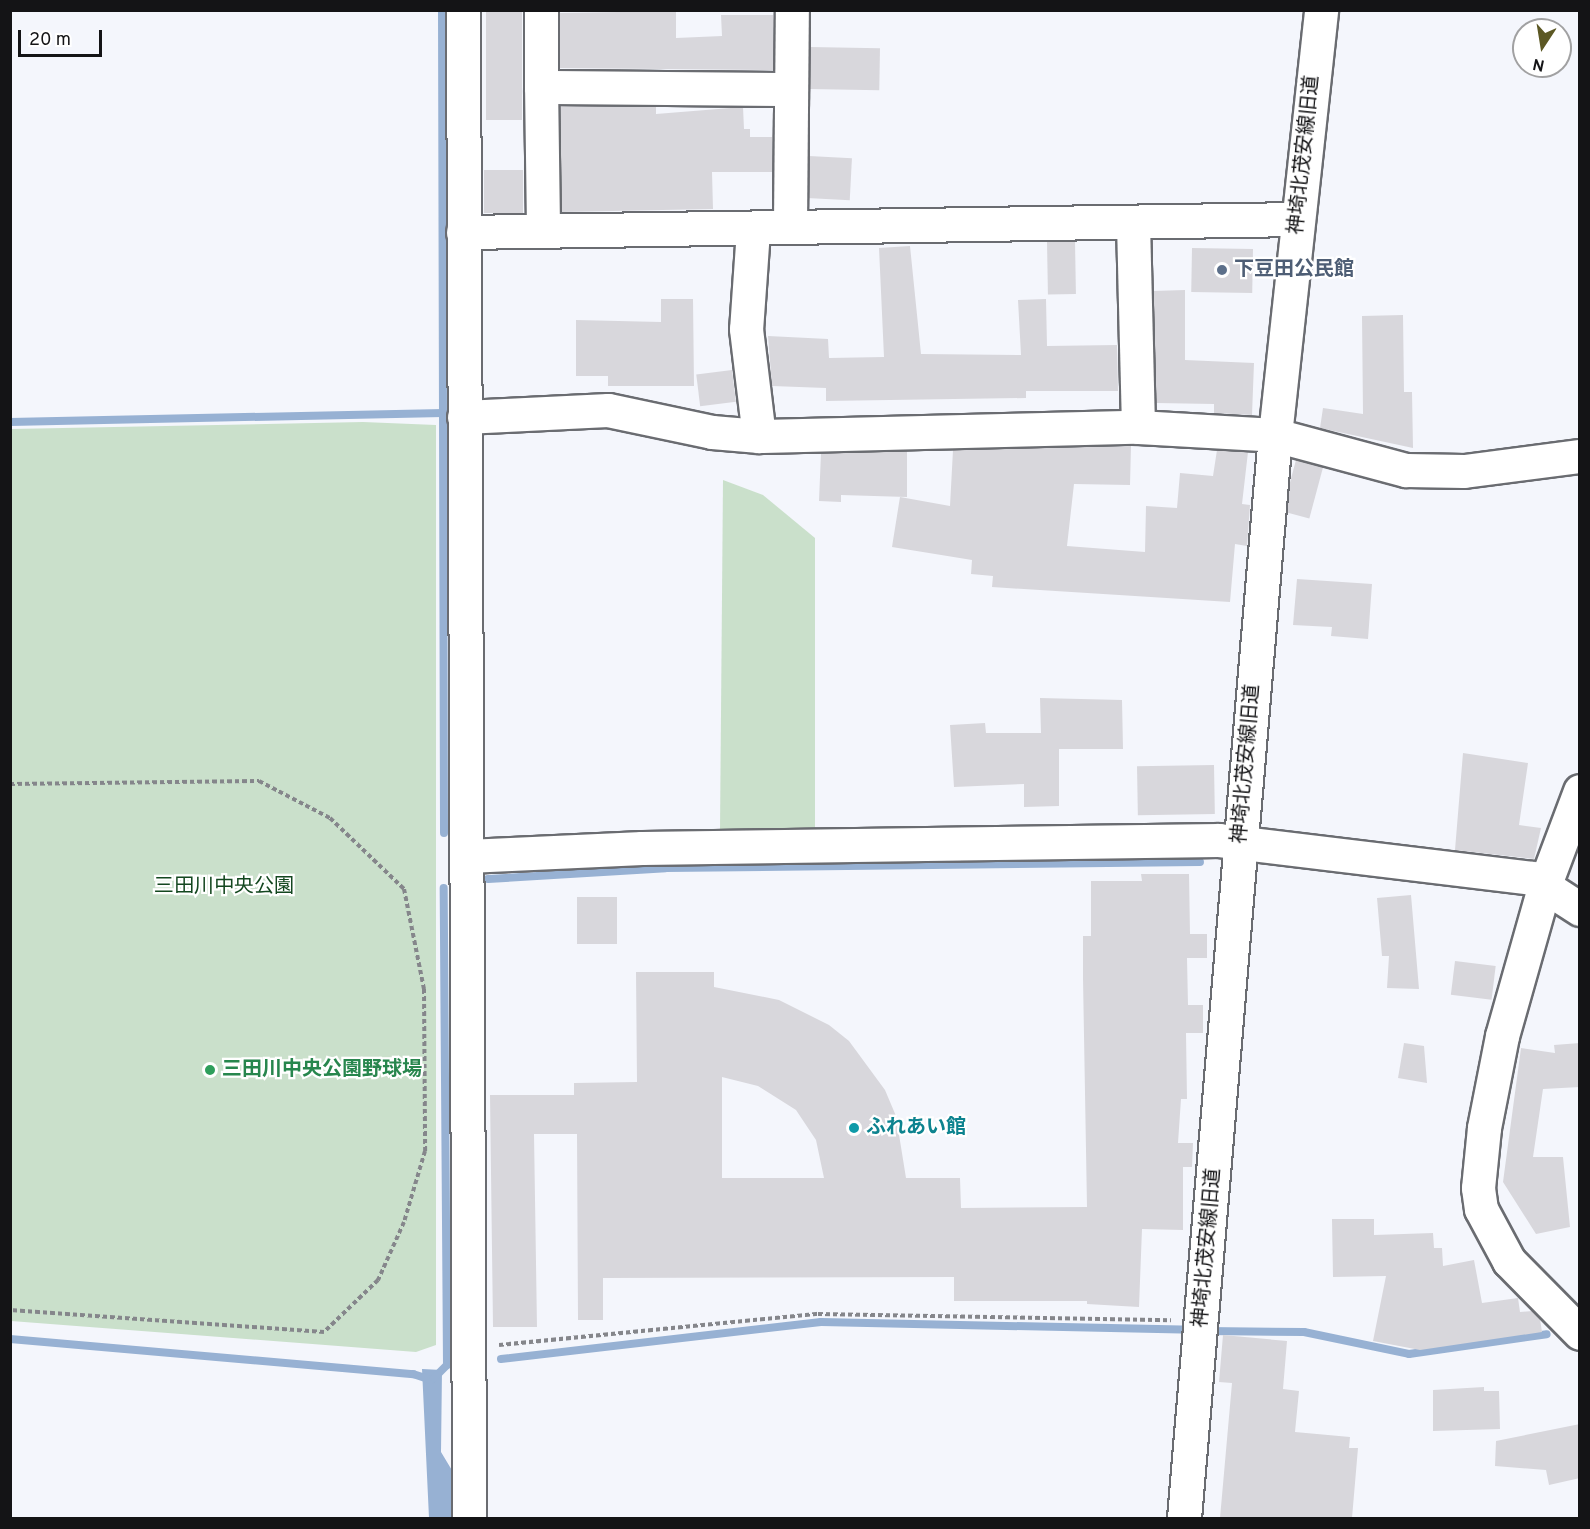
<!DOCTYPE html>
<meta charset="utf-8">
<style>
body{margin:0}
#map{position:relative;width:1590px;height:1529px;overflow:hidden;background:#f4f6fc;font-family:Overpass,"Noto Sans JP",sans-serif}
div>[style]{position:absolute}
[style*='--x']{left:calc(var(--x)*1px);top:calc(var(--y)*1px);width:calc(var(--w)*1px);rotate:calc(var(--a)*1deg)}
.green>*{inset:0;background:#cae0cb}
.water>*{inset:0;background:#97b1d3}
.stream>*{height:8px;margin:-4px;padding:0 4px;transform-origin:4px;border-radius:4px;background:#97b1d3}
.building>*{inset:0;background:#d8d7dc;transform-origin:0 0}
.path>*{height:4px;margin-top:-2px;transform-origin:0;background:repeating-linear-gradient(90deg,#85868b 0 4.5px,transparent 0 7.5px)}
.roads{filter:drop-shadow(2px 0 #6a6c71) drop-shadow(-2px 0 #6a6c71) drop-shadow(0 2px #6a6c71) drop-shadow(0 -2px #6a6c71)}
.minor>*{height:33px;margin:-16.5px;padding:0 16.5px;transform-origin:16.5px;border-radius:16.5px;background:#fff}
.dots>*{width:16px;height:16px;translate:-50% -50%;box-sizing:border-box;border:3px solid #fff;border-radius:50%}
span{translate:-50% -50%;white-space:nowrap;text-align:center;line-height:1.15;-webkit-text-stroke:4.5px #fff;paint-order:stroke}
.street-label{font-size:20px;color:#141416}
.service-label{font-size:20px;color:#4e5e75;font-weight:700}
.left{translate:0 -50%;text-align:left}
.park-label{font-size:20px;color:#13471f}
.leisure-label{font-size:20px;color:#27864d;font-weight:700}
.culture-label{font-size:20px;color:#0d838f;font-weight:700}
.frame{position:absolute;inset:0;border:12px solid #141416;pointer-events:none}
.north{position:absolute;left:1512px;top:18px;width:60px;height:60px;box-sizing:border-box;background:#fff;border:2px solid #a1a1a2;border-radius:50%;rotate:192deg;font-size:16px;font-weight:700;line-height:24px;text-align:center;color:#141416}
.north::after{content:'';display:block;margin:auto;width:21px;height:27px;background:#5c5824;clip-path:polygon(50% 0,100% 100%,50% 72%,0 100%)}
.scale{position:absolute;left:18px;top:30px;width:84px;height:27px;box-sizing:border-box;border:3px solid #141416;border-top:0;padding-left:8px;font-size:18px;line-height:21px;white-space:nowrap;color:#141416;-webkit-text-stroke:4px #fff;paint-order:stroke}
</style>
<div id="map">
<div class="green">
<i style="clip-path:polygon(363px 422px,436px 425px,436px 1345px,416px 1352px,11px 1321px,11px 429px)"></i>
<i style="clip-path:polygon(723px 480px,763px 495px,815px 538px,815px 829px,720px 831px)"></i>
</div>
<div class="water">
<i style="clip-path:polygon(422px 1369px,442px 1370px,441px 1452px,453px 1472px,453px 1518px,429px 1518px)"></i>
</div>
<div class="stream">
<i style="--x:442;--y:10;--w:823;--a:89.86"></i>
<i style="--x:10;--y:422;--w:433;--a:-1.2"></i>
<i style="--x:488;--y:879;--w:178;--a:-3.5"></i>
<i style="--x:666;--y:868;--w:534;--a:-0.64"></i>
<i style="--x:1206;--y:1331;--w:98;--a:0.6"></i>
<i style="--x:1304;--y:1332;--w:107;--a:11.8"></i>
<i style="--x:1409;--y:1354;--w:139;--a:-8.2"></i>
<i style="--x:10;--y:1339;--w:405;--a:5"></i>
<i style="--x:413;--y:1374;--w:19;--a:18"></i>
<i style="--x:501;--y:1359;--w:322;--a:-6.6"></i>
<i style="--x:821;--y:1322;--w:372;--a:1.2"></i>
<i style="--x:434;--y:1378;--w:18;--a:-45"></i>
<i style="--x:447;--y:1365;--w:477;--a:-90.4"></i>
</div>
<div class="building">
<i style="left:486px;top:10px;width:36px;height:110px"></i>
<i style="clip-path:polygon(676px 11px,676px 38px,722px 36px,721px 15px,773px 15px,773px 70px,560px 68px,560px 13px)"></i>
<i style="left:810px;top:47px;width:70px;height:42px;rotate:1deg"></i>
<i style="clip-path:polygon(560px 106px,656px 107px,656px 114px,743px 107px,744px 129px,750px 129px,750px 137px,772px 137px,772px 172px,712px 172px,713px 209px,562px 212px)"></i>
<i style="left:809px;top:156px;width:43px;height:42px;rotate:3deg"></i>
<i style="left:484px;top:170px;width:39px;height:43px"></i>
<i style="left:1075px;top:241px;width:53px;height:28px;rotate:89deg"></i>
<i style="clip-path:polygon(910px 246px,921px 354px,1021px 355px,1018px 300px,1046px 299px,1047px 346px,1117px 345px,1118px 391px,1026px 391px,1026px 398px,826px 401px,826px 388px,772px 386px,768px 336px,828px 339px,829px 358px,884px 357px,879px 248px)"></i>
<i style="left:1192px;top:248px;width:61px;height:44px;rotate:1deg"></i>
<i style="clip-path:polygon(1185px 290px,1185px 360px,1254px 363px,1252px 415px,1214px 413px,1214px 404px,1156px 403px,1153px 291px)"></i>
<i style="clip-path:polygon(661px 299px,693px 299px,694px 386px,608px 386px,608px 376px,576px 376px,576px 320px,661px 322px)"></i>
<i style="clip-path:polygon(1403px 315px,1404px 392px,1412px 392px,1413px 448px,1320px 428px,1323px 408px,1363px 414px,1362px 316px)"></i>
<i style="left:732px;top:370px;width:32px;height:36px;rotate:83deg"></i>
<i style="clip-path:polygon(1131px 446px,1130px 485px,1074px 484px,1067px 546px,1145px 552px,1146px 506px,1177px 508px,1180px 473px,1213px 476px,1217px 450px,1248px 452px,1242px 504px,1250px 505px,1247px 546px,1235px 544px,1230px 602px,992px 587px,993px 576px,971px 574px,972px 560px,892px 547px,900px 497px,950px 506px,953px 450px)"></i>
<i style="clip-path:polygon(907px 451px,907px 497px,841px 495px,841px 502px,819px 501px,821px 453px)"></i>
<i style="left:1296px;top:460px;width:28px;height:53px;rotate:15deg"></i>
<i style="clip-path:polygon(1297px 579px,1372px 584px,1368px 639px,1331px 636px,1332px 627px,1293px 625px)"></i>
<i style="clip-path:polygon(1040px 698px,1122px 700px,1123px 749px,1059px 749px,1059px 806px,1024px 807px,1024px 784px,954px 787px,950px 725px,985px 723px,986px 733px,1041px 733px)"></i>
<i style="clip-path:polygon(1463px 753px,1528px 763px,1519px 825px,1541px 828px,1534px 859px,1455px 850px)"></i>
<i style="left:1214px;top:765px;width:49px;height:77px;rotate:89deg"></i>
<i style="clip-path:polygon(evenodd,1141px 874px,1189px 874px,1190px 934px,1207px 934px,1207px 958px,1187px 958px,1188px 1005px,1203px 1005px,1203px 1033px,1186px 1033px,1187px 1099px,1181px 1099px,1178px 1143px,1193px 1143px,1192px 1167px,1183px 1167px,1183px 1230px,1142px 1229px,1139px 1307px,1087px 1304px,1087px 1301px,954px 1301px,954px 1277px,603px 1278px,603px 1320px,578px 1320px,577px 1134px,534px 1134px,537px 1327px,493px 1327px,490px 1095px,574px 1095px,574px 1083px,637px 1082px,636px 972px,714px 972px,714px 987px,779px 1000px,829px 1025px,849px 1041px,885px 1090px,896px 1116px,906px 1178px,960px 1178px,961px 1208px,1087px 1207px,1083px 978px,1083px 936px,1091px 936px,1091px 881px,1142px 881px,1141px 874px,722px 1077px,758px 1086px,796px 1110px,816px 1140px,824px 1178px,722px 1178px,722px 1077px)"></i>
<i style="clip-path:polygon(1411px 895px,1419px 989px,1387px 988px,1389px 956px,1382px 956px,1377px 898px)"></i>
<i style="left:577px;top:897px;width:40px;height:47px"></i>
<i style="left:1455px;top:961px;width:41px;height:34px;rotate:7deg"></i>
<i style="clip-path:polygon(1404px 1043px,1424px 1046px,1427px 1083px,1398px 1078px)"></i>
<i style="clip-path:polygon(1580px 1043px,1580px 1087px,1543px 1089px,1533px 1157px,1563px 1157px,1570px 1227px,1536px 1234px,1503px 1182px,1521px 1048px,1555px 1053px,1554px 1045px)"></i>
<i style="clip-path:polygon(1332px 1219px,1374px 1219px,1374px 1235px,1433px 1233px,1434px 1248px,1442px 1248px,1443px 1266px,1474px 1260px,1482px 1303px,1518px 1298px,1520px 1312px,1532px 1311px,1540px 1319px,1542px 1332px,1420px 1350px,1373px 1341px,1386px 1276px,1333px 1277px)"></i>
<i style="clip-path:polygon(1223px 1335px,1287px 1341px,1283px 1389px,1299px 1391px,1295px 1432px,1350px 1437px,1349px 1448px,1358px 1448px,1352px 1518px,1220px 1518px,1232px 1383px,1219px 1382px)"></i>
<i style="clip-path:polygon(1484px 1387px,1484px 1391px,1499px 1391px,1500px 1429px,1433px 1431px,1433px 1390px)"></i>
<i style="clip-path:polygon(1580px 1424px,1580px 1478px,1549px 1485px,1546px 1470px,1495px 1466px,1496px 1441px)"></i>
</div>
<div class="path">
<i style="--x:10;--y:784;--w:249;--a:-0.7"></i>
<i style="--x:259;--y:781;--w:80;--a:27.5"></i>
<i style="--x:330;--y:818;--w:103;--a:43.8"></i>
<i style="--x:404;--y:889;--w:102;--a:78.7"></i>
<i style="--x:424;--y:989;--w:162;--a:89.6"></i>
<i style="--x:425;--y:1151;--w:74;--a:106.5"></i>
<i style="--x:404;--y:1222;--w:64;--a:114.1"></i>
<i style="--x:378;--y:1280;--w:75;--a:136.1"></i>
<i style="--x:324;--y:1332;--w:315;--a:-176"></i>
<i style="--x:499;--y:1345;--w:321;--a:-5.6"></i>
<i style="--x:818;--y:1314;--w:353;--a:1"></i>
</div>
<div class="roads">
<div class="minor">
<i style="--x:463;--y:10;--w:1508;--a:89.77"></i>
<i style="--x:541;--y:87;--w:77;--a:-90"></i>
<i style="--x:790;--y:224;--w:214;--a:-89.5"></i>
<i style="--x:543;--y:227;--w:140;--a:-90.8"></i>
<i style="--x:541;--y:87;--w:250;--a:0.5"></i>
<i style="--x:753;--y:230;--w:99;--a:94"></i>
<i style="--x:746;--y:329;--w:108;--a:83.1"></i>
<i style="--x:759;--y:436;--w:379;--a:-1.4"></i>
<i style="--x:1138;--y:427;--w:203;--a:-91.4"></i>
<i style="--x:463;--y:232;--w:835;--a:-0.89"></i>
<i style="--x:464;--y:417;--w:144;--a:-2.8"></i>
<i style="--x:608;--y:410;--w:106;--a:11.9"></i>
<i style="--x:712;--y:432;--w:47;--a:4.9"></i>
<i style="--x:1138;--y:427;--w:137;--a:3.3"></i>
<i style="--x:1275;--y:435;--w:136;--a:15"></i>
<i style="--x:1406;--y:470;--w:58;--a:1"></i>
<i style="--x:1464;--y:471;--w:117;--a:-7.4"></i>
<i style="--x:1580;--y:791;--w:99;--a:110.6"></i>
<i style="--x:1545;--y:884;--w:158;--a:105.8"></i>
<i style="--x:1502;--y:1036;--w:94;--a:101.1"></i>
<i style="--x:1484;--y:1128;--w:60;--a:95.7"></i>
<i style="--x:1478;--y:1188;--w:21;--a:82"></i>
<i style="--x:1481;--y:1209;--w:59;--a:61.7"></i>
<i style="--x:1509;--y:1261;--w:101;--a:45.4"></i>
<i style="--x:467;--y:856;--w:175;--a:-2.6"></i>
<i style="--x:642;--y:848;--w:577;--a:-0.79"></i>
<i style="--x:1219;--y:840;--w:315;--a:6.9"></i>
<i style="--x:1532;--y:878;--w:57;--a:32.9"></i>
<i style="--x:1184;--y:1518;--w:1087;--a:-85.2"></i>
<i style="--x:1275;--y:435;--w:427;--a:-83.8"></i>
</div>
</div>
<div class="dots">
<i style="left:1222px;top:270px;background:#5c6f8a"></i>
<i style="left:210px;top:1070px;background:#2e9e5b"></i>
<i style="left:854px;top:1128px;background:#0f9aa8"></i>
</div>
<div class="street-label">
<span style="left:1305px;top:155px;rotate:-84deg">神埼北茂安線旧道</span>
<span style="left:1247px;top:764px;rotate:-85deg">神埼北茂安線旧道</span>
<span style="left:1208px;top:1248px;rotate:-85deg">神埼北茂安線旧道</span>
</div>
<div class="service-label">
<span class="left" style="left:1234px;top:270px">下豆田公民館</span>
</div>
<div class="park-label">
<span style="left:224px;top:887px">三田川中央公園</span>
</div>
<div class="leisure-label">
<span class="left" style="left:222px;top:1070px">三田川中央公園野球場</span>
</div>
<div class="culture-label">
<span class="left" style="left:866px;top:1128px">ふれあい館</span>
</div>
<div class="frame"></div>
<div class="north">N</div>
<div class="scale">20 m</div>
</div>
